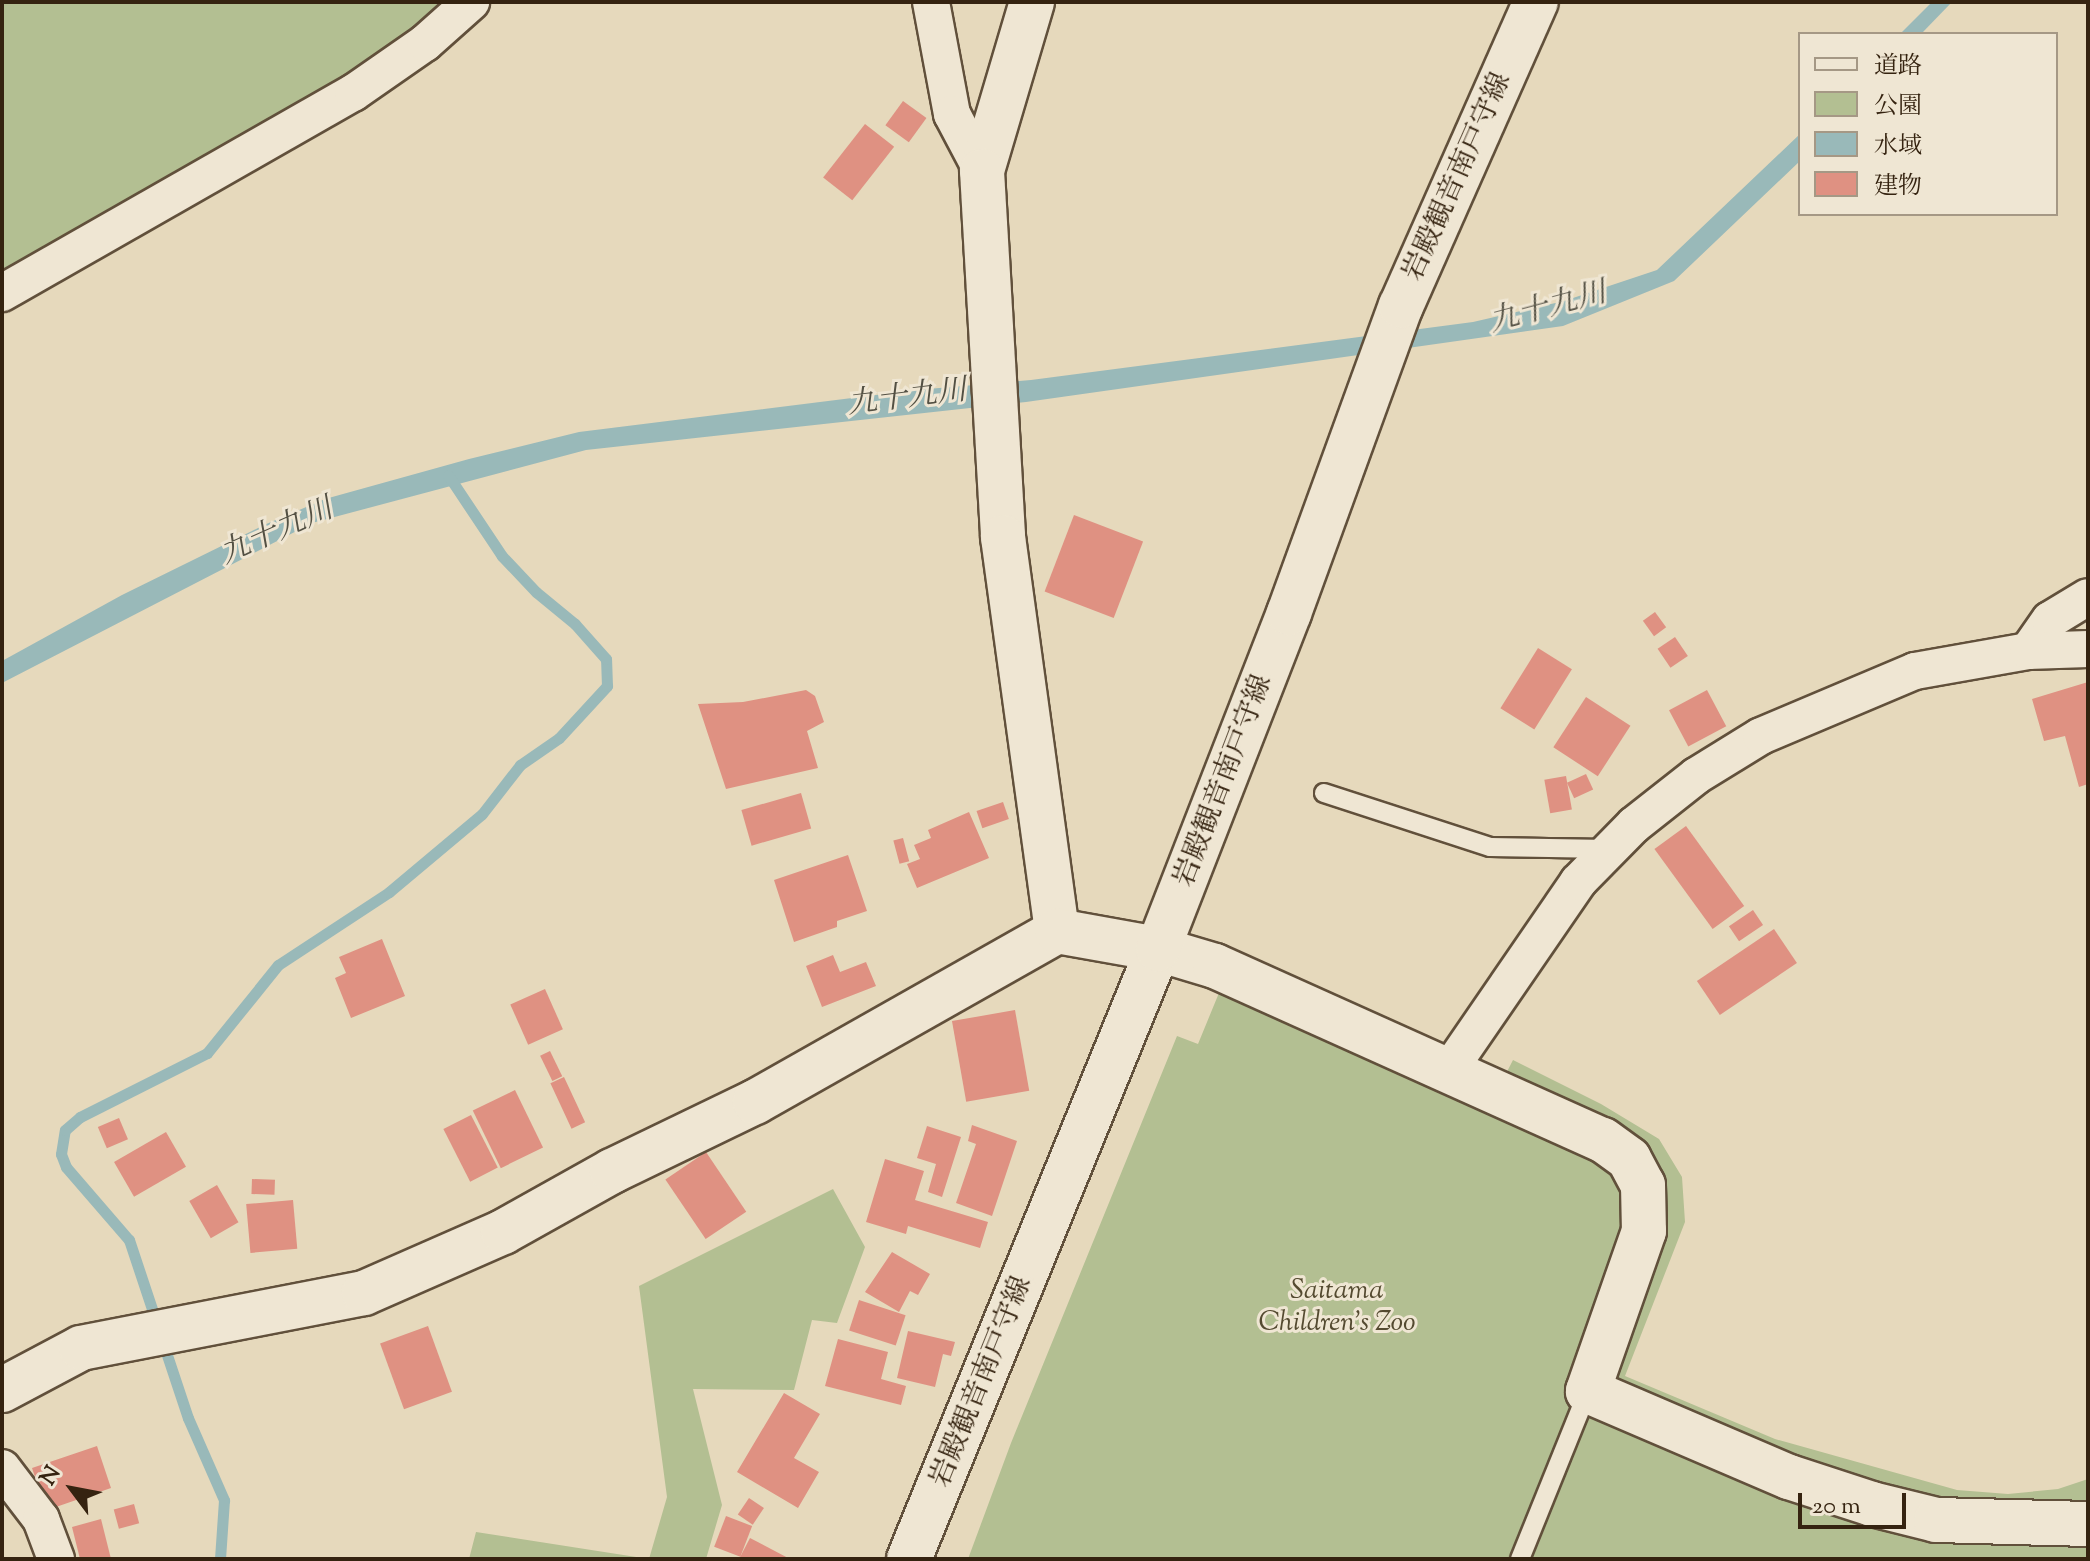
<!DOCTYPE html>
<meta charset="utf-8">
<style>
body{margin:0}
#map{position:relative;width:2090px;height:1561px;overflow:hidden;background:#e6d9bc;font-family:"Sorts Mill Goudy","Noto Serif JP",serif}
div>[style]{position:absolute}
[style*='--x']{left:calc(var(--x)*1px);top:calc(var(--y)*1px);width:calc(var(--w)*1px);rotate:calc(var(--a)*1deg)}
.green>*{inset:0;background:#b3bf92}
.water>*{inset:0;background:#99b9b9}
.stream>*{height:11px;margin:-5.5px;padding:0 5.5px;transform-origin:5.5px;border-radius:5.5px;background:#99b9b9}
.building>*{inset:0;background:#df9182;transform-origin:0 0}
.roads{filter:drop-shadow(2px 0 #61503b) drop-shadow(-2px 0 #61503b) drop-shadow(0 2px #61503b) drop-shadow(0 -2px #61503b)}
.lane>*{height:18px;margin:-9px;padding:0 9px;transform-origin:9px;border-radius:9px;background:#efe6d3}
.street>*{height:36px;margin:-18px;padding:0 18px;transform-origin:18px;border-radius:18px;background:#efe6d3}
.secondary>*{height:44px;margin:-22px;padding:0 22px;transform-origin:22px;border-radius:22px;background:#efe6d3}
span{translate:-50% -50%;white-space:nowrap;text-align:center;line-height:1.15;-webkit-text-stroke:6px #efe6d3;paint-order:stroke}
.street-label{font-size:28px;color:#352310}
.park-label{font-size:28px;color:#544a30;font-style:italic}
.water-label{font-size:30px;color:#535043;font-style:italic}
.frame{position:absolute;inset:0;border:4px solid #352310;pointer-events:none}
.legend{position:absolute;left:1798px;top:32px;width:260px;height:184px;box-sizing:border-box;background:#efe6d3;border:2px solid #a59885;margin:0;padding:10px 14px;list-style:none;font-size:24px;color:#352310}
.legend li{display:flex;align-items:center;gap:16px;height:40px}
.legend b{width:40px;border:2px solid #a59885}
.north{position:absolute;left:32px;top:1449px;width:80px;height:80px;-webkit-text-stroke:6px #efe6d3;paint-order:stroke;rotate:302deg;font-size:22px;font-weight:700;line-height:32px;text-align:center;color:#352310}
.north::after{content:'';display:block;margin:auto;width:28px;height:36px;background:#352310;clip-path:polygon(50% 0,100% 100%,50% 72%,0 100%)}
.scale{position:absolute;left:1798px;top:1493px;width:108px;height:36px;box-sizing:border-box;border:4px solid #352310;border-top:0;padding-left:10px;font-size:24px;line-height:28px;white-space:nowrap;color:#352310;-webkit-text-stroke:6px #efe6d3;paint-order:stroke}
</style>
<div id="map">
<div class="green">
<i style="clip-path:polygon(2px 2px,447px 2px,367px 69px,2px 279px)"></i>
<i style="clip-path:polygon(1221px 988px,1492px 1101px,1513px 1060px,1601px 1104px,1659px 1139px,1682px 1177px,1685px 1222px,1625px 1376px,1775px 1439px,1957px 1490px,2008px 1494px,2058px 1489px,2088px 1479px,2088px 1559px,968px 1559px,1011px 1443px,1177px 1036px,1198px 1044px)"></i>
<i style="clip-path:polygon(833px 1189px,865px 1247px,837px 1323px,812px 1320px,794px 1390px,693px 1389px,722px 1505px,706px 1559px,469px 1559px,476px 1532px,649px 1559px,667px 1497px,639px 1286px)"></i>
</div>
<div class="water">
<i style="clip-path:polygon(1932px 2px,1952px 2px,1921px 34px,1900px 34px)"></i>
<i style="clip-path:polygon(1800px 134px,1800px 161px,1674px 281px,1563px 326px,1026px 402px,586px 450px,312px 523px,2px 683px,2px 661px,122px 595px,264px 525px,325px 499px,469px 459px,579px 432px,916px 390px,1031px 380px,1473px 322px,1564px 301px,1657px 270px)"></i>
</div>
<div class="stream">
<i style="--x:157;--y:1324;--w:89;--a:-108.4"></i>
<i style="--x:129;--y:1240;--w:96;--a:-130.8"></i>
<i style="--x:66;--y:1167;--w:14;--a:-111"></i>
<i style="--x:61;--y:1154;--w:24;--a:-81"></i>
<i style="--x:65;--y:1130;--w:20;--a:-41"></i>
<i style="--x:80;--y:1117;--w:142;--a:-26.7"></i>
<i style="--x:207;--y:1053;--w:113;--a:-51.1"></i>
<i style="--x:278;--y:965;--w:133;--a:-33.3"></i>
<i style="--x:389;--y:892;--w:121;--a:-40"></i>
<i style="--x:482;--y:814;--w:62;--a:-52.2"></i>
<i style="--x:520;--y:765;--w:47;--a:-34.7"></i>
<i style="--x:559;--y:738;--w:71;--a:-47.3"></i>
<i style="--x:607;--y:686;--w:27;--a:-92"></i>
<i style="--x:606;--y:659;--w:47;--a:-131.5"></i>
<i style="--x:575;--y:624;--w:50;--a:-140.6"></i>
<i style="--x:536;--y:592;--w:50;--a:-133.4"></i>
<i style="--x:502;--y:556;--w:97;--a:-123.7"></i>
<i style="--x:162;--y:1340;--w:82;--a:71.6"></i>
<i style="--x:188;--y:1418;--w:90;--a:66.3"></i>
<i style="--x:224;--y:1500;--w:59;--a:93.9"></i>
</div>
<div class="building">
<i style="left:903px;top:101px;width:29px;height:30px;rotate:36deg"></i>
<i style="left:865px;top:124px;width:37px;height:68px;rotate:38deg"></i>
<i style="left:1074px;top:515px;width:74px;height:82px;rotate:21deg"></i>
<i style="left:1655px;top:612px;width:19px;height:15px;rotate:54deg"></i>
<i style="left:1675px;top:637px;width:23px;height:21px;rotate:56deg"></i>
<i style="left:1538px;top:648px;width:40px;height:71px;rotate:32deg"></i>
<i style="clip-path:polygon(2088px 682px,2088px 784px,2079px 787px,2065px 736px,2044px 741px,2032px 699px)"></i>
<i style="clip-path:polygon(806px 690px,815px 696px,824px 722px,807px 731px,818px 768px,726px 789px,698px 704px,743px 702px)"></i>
<i style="left:1707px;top:690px;width:41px;height:43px;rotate:62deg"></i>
<i style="left:1586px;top:697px;width:53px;height:60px;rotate:33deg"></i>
<i style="left:1586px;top:774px;width:17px;height:21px;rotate:65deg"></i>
<i style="left:1566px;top:776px;width:34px;height:22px;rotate:80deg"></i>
<i style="left:801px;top:793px;width:37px;height:62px;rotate:74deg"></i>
<i style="left:1003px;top:802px;width:18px;height:28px;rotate:71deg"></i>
<i style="clip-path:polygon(969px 812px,989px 858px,917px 888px,907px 864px,920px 859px,914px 845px,931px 838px,928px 830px)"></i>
<i style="left:1686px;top:826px;width:99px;height:39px;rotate:54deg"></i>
<i style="left:903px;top:838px;width:24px;height:10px;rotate:75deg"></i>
<i style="clip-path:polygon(848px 855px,867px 911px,837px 921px,837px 927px,794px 942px,774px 880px)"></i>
<i style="left:1753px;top:910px;width:18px;height:29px;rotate:56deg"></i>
<i style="left:1774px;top:929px;width:41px;height:93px;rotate:56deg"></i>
<i style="clip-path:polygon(382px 939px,405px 996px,351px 1018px,335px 978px,346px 973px,339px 957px)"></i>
<i style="clip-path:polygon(833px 955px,840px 972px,866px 962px,876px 986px,822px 1007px,806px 966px)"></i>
<i style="left:545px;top:989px;width:44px;height:38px;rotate:66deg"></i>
<i style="left:1015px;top:1010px;width:82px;height:64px;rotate:80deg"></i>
<i style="left:550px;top:1051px;width:28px;height:11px;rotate:64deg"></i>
<i style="left:564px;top:1077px;width:50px;height:15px;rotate:65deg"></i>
<i style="left:515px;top:1090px;width:64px;height:47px;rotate:64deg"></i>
<i style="left:471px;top:1115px;width:59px;height:31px;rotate:63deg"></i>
<i style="left:119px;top:1118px;width:23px;height:23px;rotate:67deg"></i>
<i style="clip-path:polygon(972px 1125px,1017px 1141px,992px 1216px,956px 1203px,976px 1144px,968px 1141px)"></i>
<i style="clip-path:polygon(927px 1126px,961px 1137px,942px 1197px,928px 1192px,936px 1164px,917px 1158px)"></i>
<i style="left:166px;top:1132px;width:40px;height:60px;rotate:60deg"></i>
<i style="left:706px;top:1152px;width:72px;height:49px;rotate:56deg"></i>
<i style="clip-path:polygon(885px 1159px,924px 1171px,915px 1200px,988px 1222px,980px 1248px,908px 1226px,906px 1234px,866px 1222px)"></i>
<i style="left:252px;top:1179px;width:23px;height:15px;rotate:2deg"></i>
<i style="left:217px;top:1185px;width:43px;height:32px;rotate:60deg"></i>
<i style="left:293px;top:1200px;width:49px;height:47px;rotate:85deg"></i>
<i style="clip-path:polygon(892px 1252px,930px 1274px,918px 1295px,910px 1291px,899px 1312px,865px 1292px)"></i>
<i style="left:859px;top:1300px;width:49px;height:32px;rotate:18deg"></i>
<i style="left:428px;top:1326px;width:70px;height:51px;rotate:70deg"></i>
<i style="clip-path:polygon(908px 1331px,955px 1342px,951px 1356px,943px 1354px,935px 1387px,897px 1378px)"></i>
<i style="clip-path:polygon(838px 1339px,888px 1352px,881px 1379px,906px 1386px,901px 1405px,825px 1386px)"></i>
<i style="clip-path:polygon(784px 1393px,820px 1414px,794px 1458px,819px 1472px,798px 1508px,737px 1472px)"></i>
<i style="clip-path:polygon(97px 1446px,111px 1488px,53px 1508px,49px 1496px,42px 1498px,32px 1468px)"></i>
<i style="left:749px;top:1498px;width:18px;height:20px;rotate:34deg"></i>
<i style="left:134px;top:1504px;width:20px;height:21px;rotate:75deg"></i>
<i style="left:726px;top:1516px;width:28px;height:33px;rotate:21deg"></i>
<i style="clip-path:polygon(101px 1519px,111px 1559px,80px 1559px,72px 1527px)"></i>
<i style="clip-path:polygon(750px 1538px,790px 1559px,739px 1559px)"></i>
</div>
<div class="roads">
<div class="lane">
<i style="--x:1324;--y:793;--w:175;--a:18"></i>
<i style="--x:1490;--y:847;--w:118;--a:1"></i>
<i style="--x:1520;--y:1559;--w:181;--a:-68"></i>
</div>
<div class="street">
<i style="--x:931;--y:2;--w:114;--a:79.4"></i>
<i style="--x:952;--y:114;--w:64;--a:62.2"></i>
<i style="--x:2;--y:293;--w:404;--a:-29.7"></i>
<i style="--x:353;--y:93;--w:88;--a:-34.8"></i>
<i style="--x:425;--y:43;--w:62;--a:-41.7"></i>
<i style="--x:2028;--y:651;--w:38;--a:-55"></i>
<i style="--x:2050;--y:620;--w:44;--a:-31.2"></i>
<i style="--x:1449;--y:1070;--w:228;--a:-55.5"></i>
<i style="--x:1578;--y:882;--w:80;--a:-45.5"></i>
<i style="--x:1634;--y:825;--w:79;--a:-38.3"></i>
<i style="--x:1696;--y:776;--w:76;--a:-31.6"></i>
<i style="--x:1761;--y:736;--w:167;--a:-22.9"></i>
<i style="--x:1915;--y:671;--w:115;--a:-10"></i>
<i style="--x:2028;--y:651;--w:60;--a:-1.9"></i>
<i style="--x:2;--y:1468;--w:64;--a:52.6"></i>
<i style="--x:41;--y:1519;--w:43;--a:69.4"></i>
</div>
<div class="secondary">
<i style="--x:1032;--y:2;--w:176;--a:106.5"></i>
<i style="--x:982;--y:171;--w:367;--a:86.7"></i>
<i style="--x:1003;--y:537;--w:398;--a:82.2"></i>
<i style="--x:2;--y:1390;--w:89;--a:-28"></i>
<i style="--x:81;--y:1348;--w:288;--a:-11"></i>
<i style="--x:364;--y:1293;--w:152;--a:-23.7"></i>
<i style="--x:503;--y:1232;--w:125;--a:-29.2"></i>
<i style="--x:612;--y:1171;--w:159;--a:-25.8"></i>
<i style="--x:755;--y:1102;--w:347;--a:-29.5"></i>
<i style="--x:1057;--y:931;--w:103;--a:10.1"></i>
<i style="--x:1158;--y:949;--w:59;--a:16.6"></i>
<i style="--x:1215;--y:966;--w:425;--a:24.2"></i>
<i style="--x:1603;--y:1140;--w:32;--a:36"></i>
<i style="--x:1629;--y:1159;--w:30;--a:62"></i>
<i style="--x:1643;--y:1185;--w:46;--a:88.8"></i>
<i style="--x:1644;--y:1231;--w:170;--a:109.3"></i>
<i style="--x:1588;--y:1391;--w:219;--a:23.2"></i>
<i style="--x:1789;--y:1477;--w:87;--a:18"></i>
<i style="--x:1872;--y:1504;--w:66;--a:14"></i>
<i style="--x:1936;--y:1520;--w:152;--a:1.5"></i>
<i style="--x:909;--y:1559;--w:659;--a:-67.79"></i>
<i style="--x:1158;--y:949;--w:361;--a:-68.7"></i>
<i style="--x:1289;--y:613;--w:327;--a:-70"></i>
<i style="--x:1401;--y:306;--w:333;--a:-66.1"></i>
</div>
</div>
<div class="street-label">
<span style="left:1458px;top:177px;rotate:-66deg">岩殿観音南戸守線</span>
<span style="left:1224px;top:781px;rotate:-69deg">岩殿観音南戸守線</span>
<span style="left:982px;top:1382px;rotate:-68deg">岩殿観音南戸守線</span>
</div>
<div class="park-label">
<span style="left:1337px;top:1307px">Saitama<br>Children's Zoo</span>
</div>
<div class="water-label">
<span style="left:1548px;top:309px;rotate:-15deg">九十九川</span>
<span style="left:907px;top:399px;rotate:-7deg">九十九川</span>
<span style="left:277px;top:533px;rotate:-24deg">九十九川</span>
</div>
<div class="frame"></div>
<ul class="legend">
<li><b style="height:10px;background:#efe6d3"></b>道路</li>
<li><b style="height:22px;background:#b3bf92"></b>公園</li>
<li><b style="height:22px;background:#99b9b9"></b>水域</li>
<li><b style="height:22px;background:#df9182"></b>建物</li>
</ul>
<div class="north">N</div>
<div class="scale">20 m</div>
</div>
